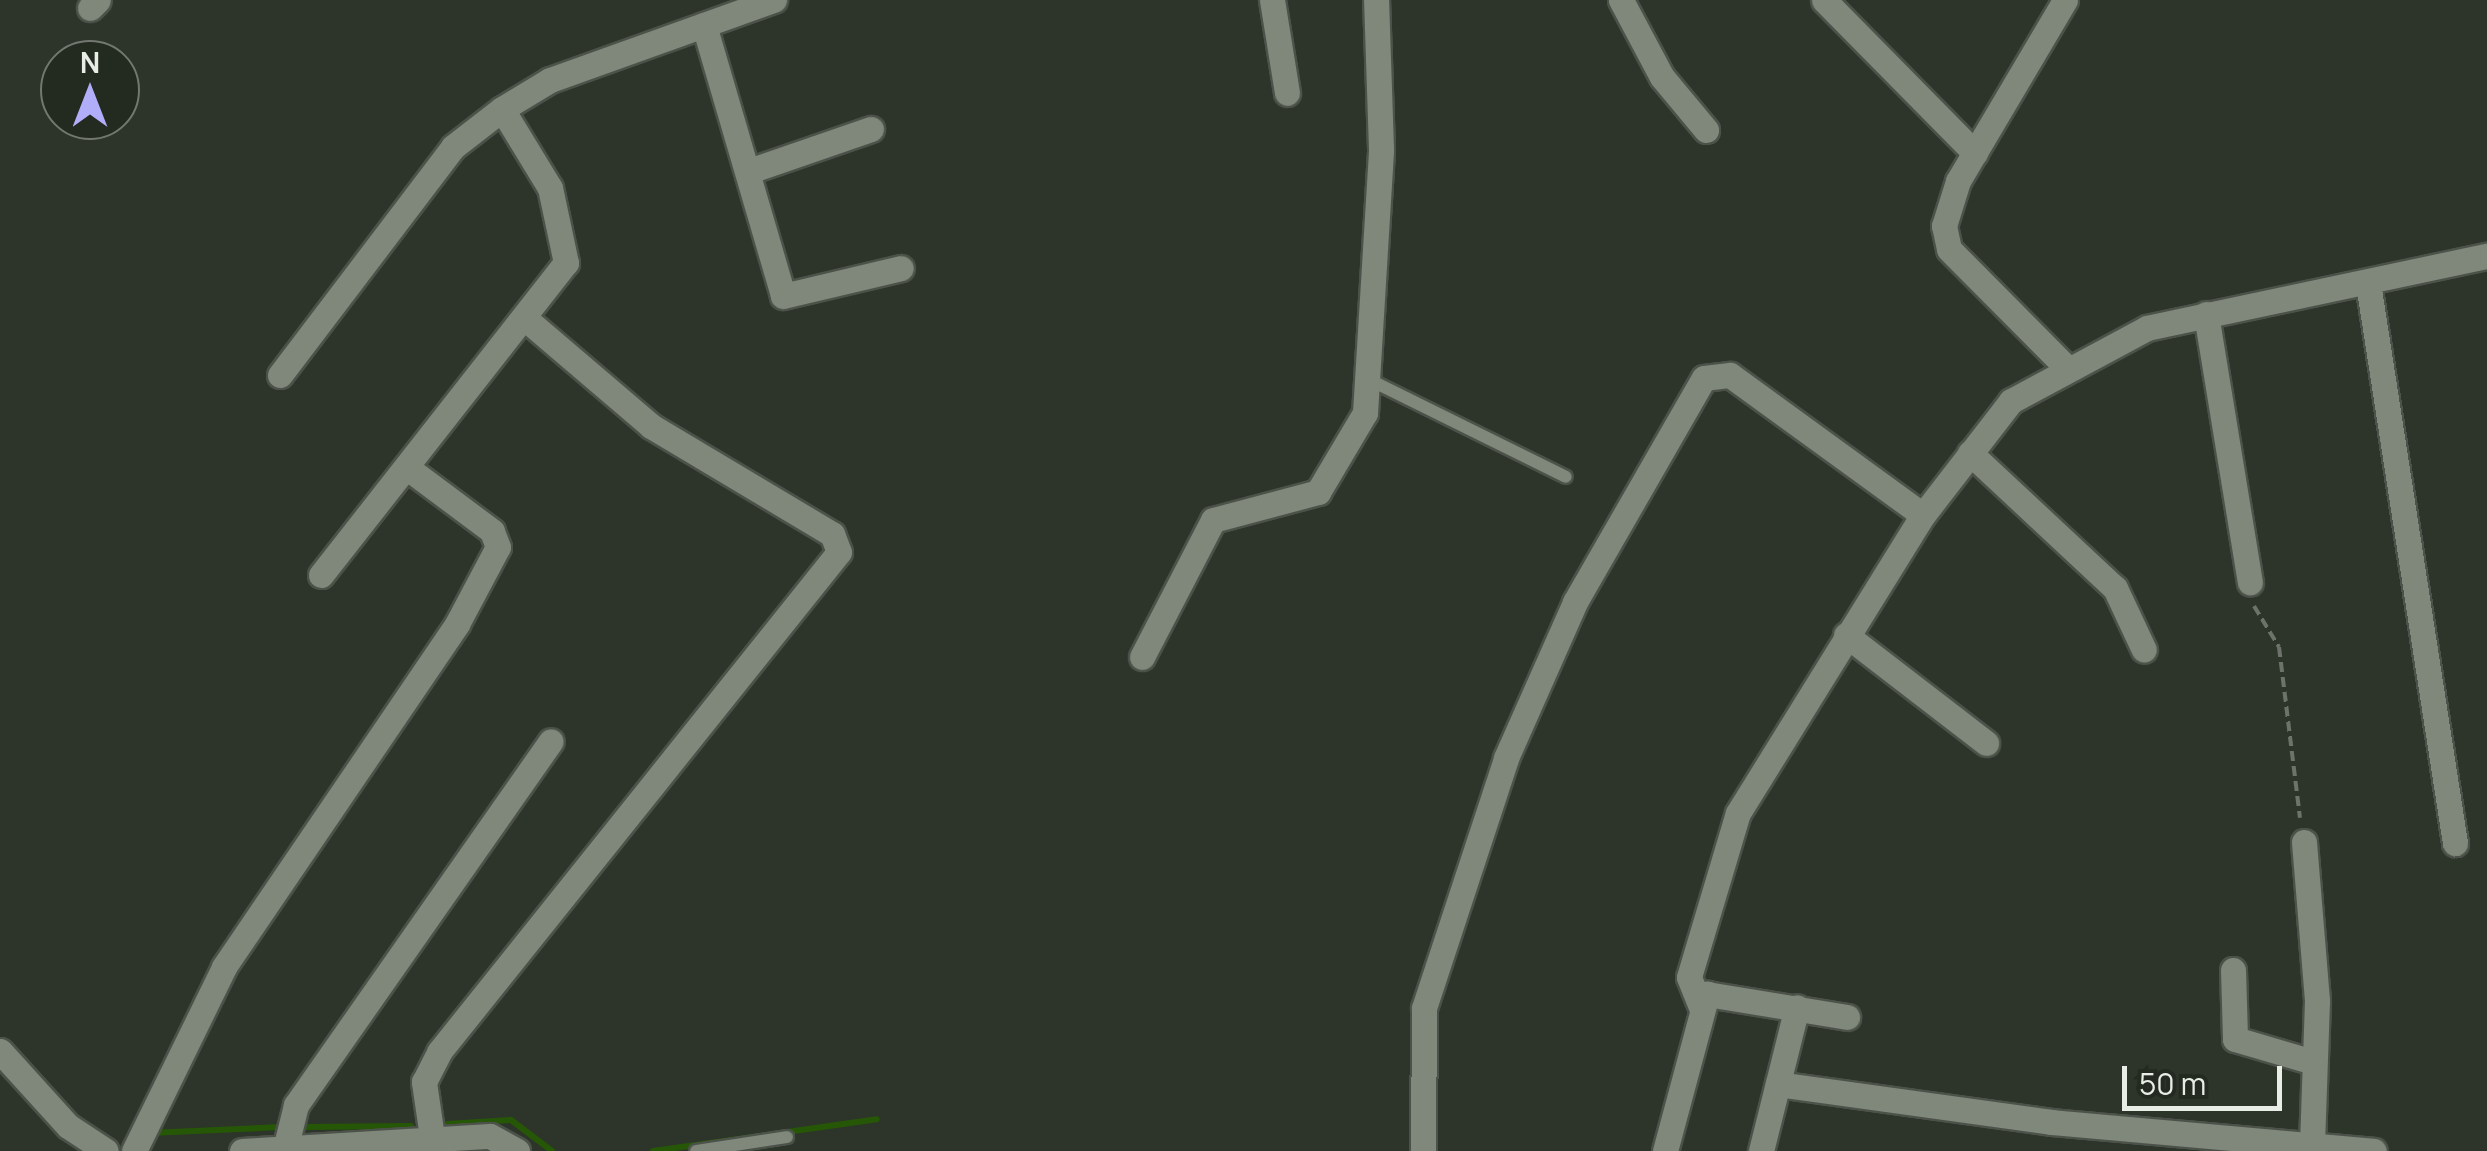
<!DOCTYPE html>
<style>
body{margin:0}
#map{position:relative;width:2487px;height:1151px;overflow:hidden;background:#2d342a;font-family:Manrope,sans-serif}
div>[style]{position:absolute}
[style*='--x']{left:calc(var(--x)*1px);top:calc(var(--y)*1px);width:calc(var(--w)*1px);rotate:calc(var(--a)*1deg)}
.stream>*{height:6px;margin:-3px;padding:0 3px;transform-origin:3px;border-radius:3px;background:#265706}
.path>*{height:4px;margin-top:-2px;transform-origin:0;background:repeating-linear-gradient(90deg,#6d736a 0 10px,transparent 0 15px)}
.roads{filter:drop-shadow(2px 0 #4c5249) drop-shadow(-2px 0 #4c5249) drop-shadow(0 2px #4c5249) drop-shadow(0 -2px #4c5249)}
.service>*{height:12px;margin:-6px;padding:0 6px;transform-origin:6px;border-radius:6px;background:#7f887b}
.minor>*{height:25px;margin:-12.5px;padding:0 12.5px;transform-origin:12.5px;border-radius:12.5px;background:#7f887b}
span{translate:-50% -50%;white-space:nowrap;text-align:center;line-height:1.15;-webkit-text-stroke:10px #232a20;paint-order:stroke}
.north{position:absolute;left:40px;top:40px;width:100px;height:100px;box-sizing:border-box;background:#232a20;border:2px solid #72786f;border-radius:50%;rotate:0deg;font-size:28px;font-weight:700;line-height:40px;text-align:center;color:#e8ede6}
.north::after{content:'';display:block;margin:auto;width:35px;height:45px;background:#b2adf9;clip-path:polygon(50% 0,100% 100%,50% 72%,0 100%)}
.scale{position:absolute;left:2122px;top:1066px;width:160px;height:45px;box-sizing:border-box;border:5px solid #e8ede6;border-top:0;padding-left:12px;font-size:30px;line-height:35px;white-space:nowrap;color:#e8ede6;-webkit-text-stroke:8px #232a20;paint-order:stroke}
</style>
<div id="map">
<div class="stream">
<i style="--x:447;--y:1124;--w:64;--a:-3.6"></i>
<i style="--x:511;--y:1120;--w:51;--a:37.1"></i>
<i style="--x:304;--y:1127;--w:107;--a:-0.5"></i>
<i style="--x:150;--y:1133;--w:130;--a:-2.6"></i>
<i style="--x:653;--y:1151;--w:226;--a:-8.1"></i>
</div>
<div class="path">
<i style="--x:2254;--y:606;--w:48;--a:58.6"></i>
<i style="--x:2279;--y:647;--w:172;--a:83"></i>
</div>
<div class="roads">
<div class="service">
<i style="--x:1372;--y:381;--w:216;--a:26.3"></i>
<i style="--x:696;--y:1151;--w:92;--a:-8.7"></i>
</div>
<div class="minor">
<i style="--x:1272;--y:0;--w:94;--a:80.8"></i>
<i style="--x:1621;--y:0;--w:87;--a:62"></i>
<i style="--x:1662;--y:77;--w:69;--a:50.3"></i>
<i style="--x:1824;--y:0;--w:215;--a:45.4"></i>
<i style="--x:90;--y:8;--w:11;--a:-45"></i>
<i style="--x:704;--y:25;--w:282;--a:73.7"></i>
<i style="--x:783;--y:296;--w:121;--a:-13.3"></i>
<i style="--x:749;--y:171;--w:129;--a:-19"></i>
<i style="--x:2368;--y:283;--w:567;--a:81.17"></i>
<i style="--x:2206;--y:314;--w:272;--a:80.7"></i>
<i style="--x:2064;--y:365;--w:163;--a:-134.8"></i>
<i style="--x:1949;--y:249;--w:24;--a:-102"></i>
<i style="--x:1944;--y:226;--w:47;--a:-72.7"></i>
<i style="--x:1958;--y:181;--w:210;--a:-59.4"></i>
<i style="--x:280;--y:375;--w:286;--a:-52.8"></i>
<i style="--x:453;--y:147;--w:62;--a:-37.8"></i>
<i style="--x:1970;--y:453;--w:198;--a:43"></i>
<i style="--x:2115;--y:588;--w:68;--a:64.9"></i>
<i style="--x:321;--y:575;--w:397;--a:-51.9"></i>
<i style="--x:566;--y:263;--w:77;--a:-102"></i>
<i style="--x:550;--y:188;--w:92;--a:-121.3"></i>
<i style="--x:502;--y:109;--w:56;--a:-31.1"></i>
<i style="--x:550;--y:80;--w:238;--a:-19.7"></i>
<i style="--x:1846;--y:635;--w:177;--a:37.6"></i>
<i style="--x:1142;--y:657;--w:154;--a:-62.6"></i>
<i style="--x:1213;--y:520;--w:109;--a:-14.9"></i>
<i style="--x:1318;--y:492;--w:92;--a:-59.3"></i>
<i style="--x:1365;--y:413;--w:264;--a:-86.5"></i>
<i style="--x:1381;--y:149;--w:149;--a:-91.9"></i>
<i style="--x:2304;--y:842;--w:160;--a:85.3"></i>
<i style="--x:2317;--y:1001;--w:145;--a:92"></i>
<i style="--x:2233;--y:970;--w:69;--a:88.3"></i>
<i style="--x:2235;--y:1039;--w:81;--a:16.4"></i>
<i style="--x:1701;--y:1007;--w:32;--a:-112"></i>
<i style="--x:1689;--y:977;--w:171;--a:-73.4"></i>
<i style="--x:1738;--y:813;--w:351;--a:-58.2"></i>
<i style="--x:1923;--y:515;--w:144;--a:-52.3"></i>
<i style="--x:2011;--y:401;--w:154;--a:-28.2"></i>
<i style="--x:2147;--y:328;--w:348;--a:-12"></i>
<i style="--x:0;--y:1051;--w:101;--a:47.8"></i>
<i style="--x:68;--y:1126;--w:45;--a:33.3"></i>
<i style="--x:1778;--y:1084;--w:276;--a:7.9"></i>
<i style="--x:2051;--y:1122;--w:324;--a:5.1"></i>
<i style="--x:432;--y:1137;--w:56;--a:-98.3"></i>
<i style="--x:424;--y:1082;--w:34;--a:-63"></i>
<i style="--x:439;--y:1052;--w:640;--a:-51.34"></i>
<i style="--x:839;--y:552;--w:19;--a:-111"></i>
<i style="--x:832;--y:534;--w:211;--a:-149.2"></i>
<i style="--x:651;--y:426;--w:163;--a:-139.5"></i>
<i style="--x:285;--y:1149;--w:45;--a:-76"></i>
<i style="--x:296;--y:1105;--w:444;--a:-55"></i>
<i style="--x:134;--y:1151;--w:205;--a:-63.9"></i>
<i style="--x:224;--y:967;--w:415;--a:-55.8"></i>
<i style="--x:457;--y:624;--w:87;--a:-62"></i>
<i style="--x:498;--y:547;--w:17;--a:-111"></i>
<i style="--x:492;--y:531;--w:107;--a:-143.3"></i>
<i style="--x:242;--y:1151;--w:248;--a:-3.5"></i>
<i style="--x:490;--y:1136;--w:31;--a:29"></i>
<i style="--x:1423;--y:1151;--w:143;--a:-89.6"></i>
<i style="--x:1424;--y:1008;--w:263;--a:-71.8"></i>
<i style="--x:1506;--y:758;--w:171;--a:-66.1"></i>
<i style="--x:1575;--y:602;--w:258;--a:-60.1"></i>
<i style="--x:1704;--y:378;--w:26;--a:-7"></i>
<i style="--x:1730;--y:375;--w:238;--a:36"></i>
<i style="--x:1665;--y:1151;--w:163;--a:-75"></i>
<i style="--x:1707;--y:994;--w:142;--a:9.3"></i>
<i style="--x:1761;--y:1151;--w:148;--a:-76"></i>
</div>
</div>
<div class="north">N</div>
<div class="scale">50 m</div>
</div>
